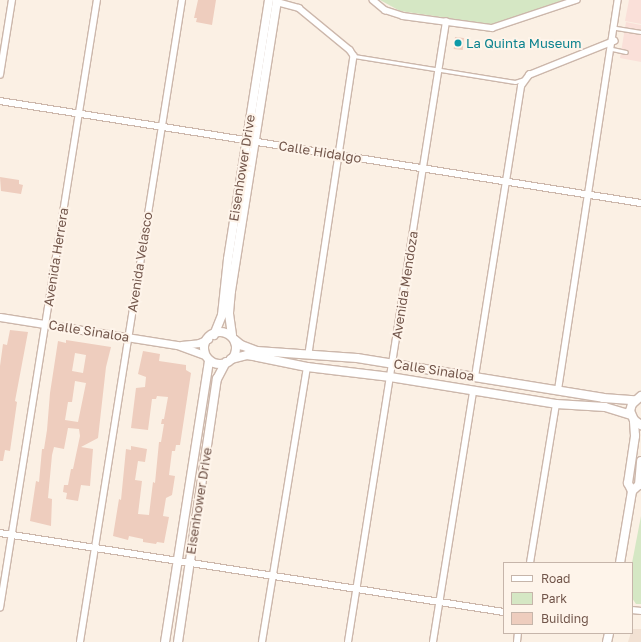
<!DOCTYPE html>
<style>
body{margin:0}
#map{position:relative;width:641px;height:642px;overflow:hidden;background:#fbf0e4;font-family:"Golos Text",sans-serif}
div>[style]{position:absolute}
[style*='--x']{left:calc(var(--x)*1px);top:calc(var(--y)*1px);width:calc(var(--w)*1px);rotate:calc(var(--a)*1deg)}
.residential>*{inset:0;background:#f2e1d3}
.commercial>*{inset:0;background:#fae0d9}
.green>*{inset:0;background:#d5e7c4}
.building>*{inset:0;background:#eecdbe;transform-origin:0 0}
.roads{filter:drop-shadow(1px 0 #ccb7ab) drop-shadow(-1px 0 #ccb7ab) drop-shadow(0 1px #ccb7ab) drop-shadow(0 -1px #ccb7ab)}
.service>*{height:3px;margin:-1.5px;padding:0 1.5px;transform-origin:1.5px;border-radius:1.5px;background:#fff}
.minor>*{height:5.5px;margin:-2.75px;padding:0 2.75px;transform-origin:2.75px;border-radius:2.75px;background:#fff}
.tertiary>*{height:7px;margin:-3.5px;padding:0 3.5px;transform-origin:3.5px;border-radius:3.5px;background:#fff}
.secondary>*{height:8px;margin:-4px;padding:0 4px;transform-origin:4px;border-radius:4px;background:#fff}
.secondary>.ring{margin:-4px;padding:0;box-sizing:content-box;background:none;border:8px solid #fff;border-radius:50%}
.dots>*{width:11px;height:11px;translate:-50% -50%;box-sizing:border-box;border:2px solid #fef4ea;border-radius:50%}
span{translate:-50% -50%;white-space:nowrap;text-align:center;line-height:1.15;-webkit-text-stroke:4px #fef4ea;paint-order:stroke}
.culture-label{font-size:13px;color:#0d838f}
.left{translate:0 -50%;text-align:left}
.street-label{font-size:13px;color:#72564b}
.legend{position:absolute;left:503px;top:562px;width:130px;height:72px;box-sizing:border-box;background:#fef4ea;border:1px solid #c6b5aa;margin:0;padding:5px 7px;list-style:none;font-size:12px;color:#72564b}
.legend li{display:flex;align-items:center;gap:8px;height:20px}
.legend b{width:20px;border:1px solid #c6b5aa}
</style>
<div id="map">
<div class="residential">
<i style="clip-path:polygon(632px 629px,641px 629px,641px 642px,628px 642px)"></i>
</div>
<div class="commercial">
<i style="clip-path:polygon(629px 0,641px 0,641px 24px,625px 21px)"></i>
<i style="clip-path:polygon(626px 22px,641px 25px,641px 62px,620px 58px)"></i>
</div>
<div class="green">
<i style="clip-path:polygon(380px 0,563px 0,495px 25px,400px 11px)"></i>
<i style="clip-path:polygon(641px 516px,641px 604px,636px 604px,632px 598px,632px 563px)"></i>
</div>
<div class="building">
<i style="clip-path:polygon(198px 0,216px 0,212px 25px,196px 22px,197px 18px,194px 18px)"></i>
<i style="left:455px;top:37px;width:9px;height:12px;rotate:6deg"></i>
<i style="clip-path:polygon(0 177px,19px 180px,19px 184px,23px 185px,21px 194px,1px 191px)"></i>
<i style="clip-path:polygon(10px 330px,28px 332px,15px 401px,17px 402px,10px 451px,5px 450px,3px 461px,0 461px,0 366px,3px 344px,7px 345px)"></i>
<i style="clip-path:polygon(evenodd,66px 340px,111px 347px,106px 367px,98px 438px,81px 447px,93px 449px,90px 486px,81px 485px,78px 501px,66px 499px,67px 493px,63px 492px,64px 485px,68px 485px,71px 469px,73px 469px,80px 436px,79px 429px,68px 428px,64px 449px,54px 447px,52px 455px,48px 498px,52px 499px,51px 526px,30px 521px,36px 481px,39px 482px,42px 449px,44px 449px,47px 430px,50px 393px,58px 341px,66px 343px,66px 340px,75px 353px,86px 355px,83px 373px,72px 371px,75px 353px,66px 340px,75px 381px,86px 383px,78px 422px,65px 420px,68px 402px,72px 402px,75px 381px)"></i>
<i style="clip-path:polygon(143px 351px,160px 354px,159px 361px,186px 365px,186px 370px,191px 373px,180px 445px,176px 445px,175px 451px,172px 451px,169px 475px,175px 476px,172px 495px,166px 498px,163px 516px,169px 517px,164px 543px,157px 542px,156px 544px,143px 542px,143px 539px,129px 536px,128px 540px,113px 536px,119px 499px,121px 500px,126px 449px,131px 450px,131px 446px,147px 449px,145px 462px,138px 461px,135px 480px,142px 481px,138px 514px,149px 515px,153px 482px,155px 483px,159px 442px,161px 442px,164px 424px,161px 424px,162px 419px,164px 419px,168px 397px,157px 396px,156px 399px,152px 399px,148px 430px,131px 428px,136px 388px,145px 387px,146px 377px,138px 374px)"></i>
</div>
<div class="roads">
<div class="service">
<i style="--x:616;--y:28;--w:25;--a:9"></i>
<i style="--x:612;--y:49;--w:14;--a:12"></i>
<i style="--x:354;--y:56;--w:163;--a:9.2"></i>
<i style="--x:515;--y:82;--w:9;--a:-18"></i>
</div>
<div class="minor">
<i style="--x:373;--y:0;--w:16;--a:40"></i>
<i style="--x:385;--y:10;--w:19;--a:18"></i>
<i style="--x:403;--y:16;--w:90;--a:7.7"></i>
<i style="--x:492;--y:28;--w:89;--a:-18.4"></i>
<i style="--x:277;--y:2;--w:23;--a:15"></i>
<i style="--x:299;--y:8;--w:66;--a:39.5"></i>
<i style="--x:350;--y:50;--w:7;--a:56"></i>
<i style="--x:354;--y:56;--w:300;--a:98.6"></i>
<i style="--x:0;--y:75;--w:76;--a:-80.9"></i>
<i style="--x:0;--y:101;--w:649;--a:9.04"></i>
<i style="--x:475;--y:377;--w:295;--a:-81"></i>
<i style="--x:521;--y:86;--w:14;--a:-54"></i>
<i style="--x:529;--y:75;--w:92;--a:-21.8"></i>
<i style="--x:558;--y:390;--w:395;--a:-81.3"></i>
<i style="--x:0;--y:533;--w:510;--a:8.91"></i>
<i style="--x:530;--y:563;--w:161;--a:-80.7"></i>
<i style="--x:0;--y:608;--w:616;--a:-80.94"></i>
<i style="--x:632;--y:610;--w:9;--a:6"></i>
<i style="--x:80;--y:642;--w:650;--a:-80.97"></i>
<i style="--x:262;--y:642;--w:279;--a:-80.7"></i>
<i style="--x:348;--y:642;--w:628;--a:-81.02"></i>
<i style="--x:433;--y:642;--w:254;--a:-80.9"></i>
<i style="--x:517;--y:642;--w:9;--a:-84"></i>
</div>
<div class="tertiary">
<i style="--x:0;--y:317;--w:179;--a:9"></i>
<i style="--x:177;--y:345;--w:29;--a:20"></i>
<i style="--x:181;--y:345;--w:18;--a:-6"></i>
<i style="--x:199;--y:343;--w:10;--a:-24"></i>
</div>
<div class="secondary">
<i class="ring" style="left:204px;top:332px;width:24px;height:24px"></i>
<i style="--x:214;--y:335;--w:22;--a:-68"></i>
<i style="--x:222;--y:315;--w:56;--a:-83.9"></i>
<i style="--x:228;--y:259;--w:262;--a:-81"></i>
<i style="--x:232;--y:335;--w:22;--a:-98"></i>
<i style="--x:229;--y:313;--w:22;--a:-85"></i>
<i style="--x:231;--y:291;--w:295;--a:-81"></i>
<i style="--x:235;--y:340;--w:8;--a:40"></i>
<i style="--x:241;--y:345;--w:17;--a:21"></i>
<i style="--x:257;--y:351;--w:100;--a:4"></i>
<i style="--x:357;--y:358;--w:249;--a:9.2"></i>
<i style="--x:603;--y:398;--w:31;--a:4"></i>
<i style="--x:231;--y:359;--w:16;--a:-14"></i>
<i style="--x:247;--y:355;--w:11;--a:10"></i>
<i style="--x:258;--y:357;--w:50;--a:11.5"></i>
<i style="--x:307;--y:367;--w:84;--a:6.9"></i>
<i style="--x:390;--y:377;--w:168;--a:9.2"></i>
<i style="--x:556;--y:404;--w:49;--a:3.5"></i>
<i style="--x:605;--y:407;--w:27;--a:17"></i>
<i style="--x:641;--y:396;--w:12;--a:138"></i>
<i style="--x:632;--y:404;--w:7;--a:106"></i>
<i style="--x:630;--y:411;--w:10;--a:66"></i>
<i style="--x:634;--y:420;--w:9;--a:36"></i>
<i style="--x:632;--y:491;--w:9;--a:-41"></i>
<i style="--x:639;--y:485;--w:24;--a:-85"></i>
<i style="--x:620;--y:563;--w:73;--a:-80.5"></i>
<i style="--x:632;--y:491;--w:9;--a:-117"></i>
<i style="--x:628;--y:483;--w:48;--a:-81.5"></i>
<i style="--x:635;--y:436;--w:16;--a:-94"></i>
<i style="--x:165;--y:642;--w:284;--a:-81.1"></i>
<i style="--x:178;--y:642;--w:266;--a:-81.6"></i>
<i style="--x:217;--y:379;--w:19;--a:-62"></i>
<i style="--x:607;--y:642;--w:9;--a:-77"></i>
</div>
</div>
<div class="dots">
<i style="left:458px;top:43px;background:#0f9aa8"></i>
</div>
<div class="culture-label">
<span class="left" style="left:466px;top:43px">La Quinta Museum</span>
</div>
<div class="street-label">
<span style="left:320px;top:152px;rotate:9deg">Calle Hidalgo</span>
<span style="left:242px;top:168px;rotate:-81deg">Eisenhower Drive</span>
<span style="left:56px;top:257px;rotate:-81deg">Avenida Herrera</span>
<span style="left:140px;top:262px;rotate:-81deg">Avenida Velasco</span>
<span style="left:405px;top:285px;rotate:-81deg">Avenida Mendoza</span>
<span style="left:89px;top:331px;rotate:9deg">Calle Sinaloa</span>
<span style="left:434px;top:370px;rotate:9deg">Calle Sinaloa</span>
<span style="left:199px;top:501px;rotate:-81deg">Eisenhower Drive</span>
</div>
<ul class="legend">
<li><b style="height:5px;background:#fff"></b>Road</li>
<li><b style="height:11px;background:#d5e7c4"></b>Park</li>
<li><b style="height:11px;background:#eecdbe"></b>Building</li>
</ul>
</div>
